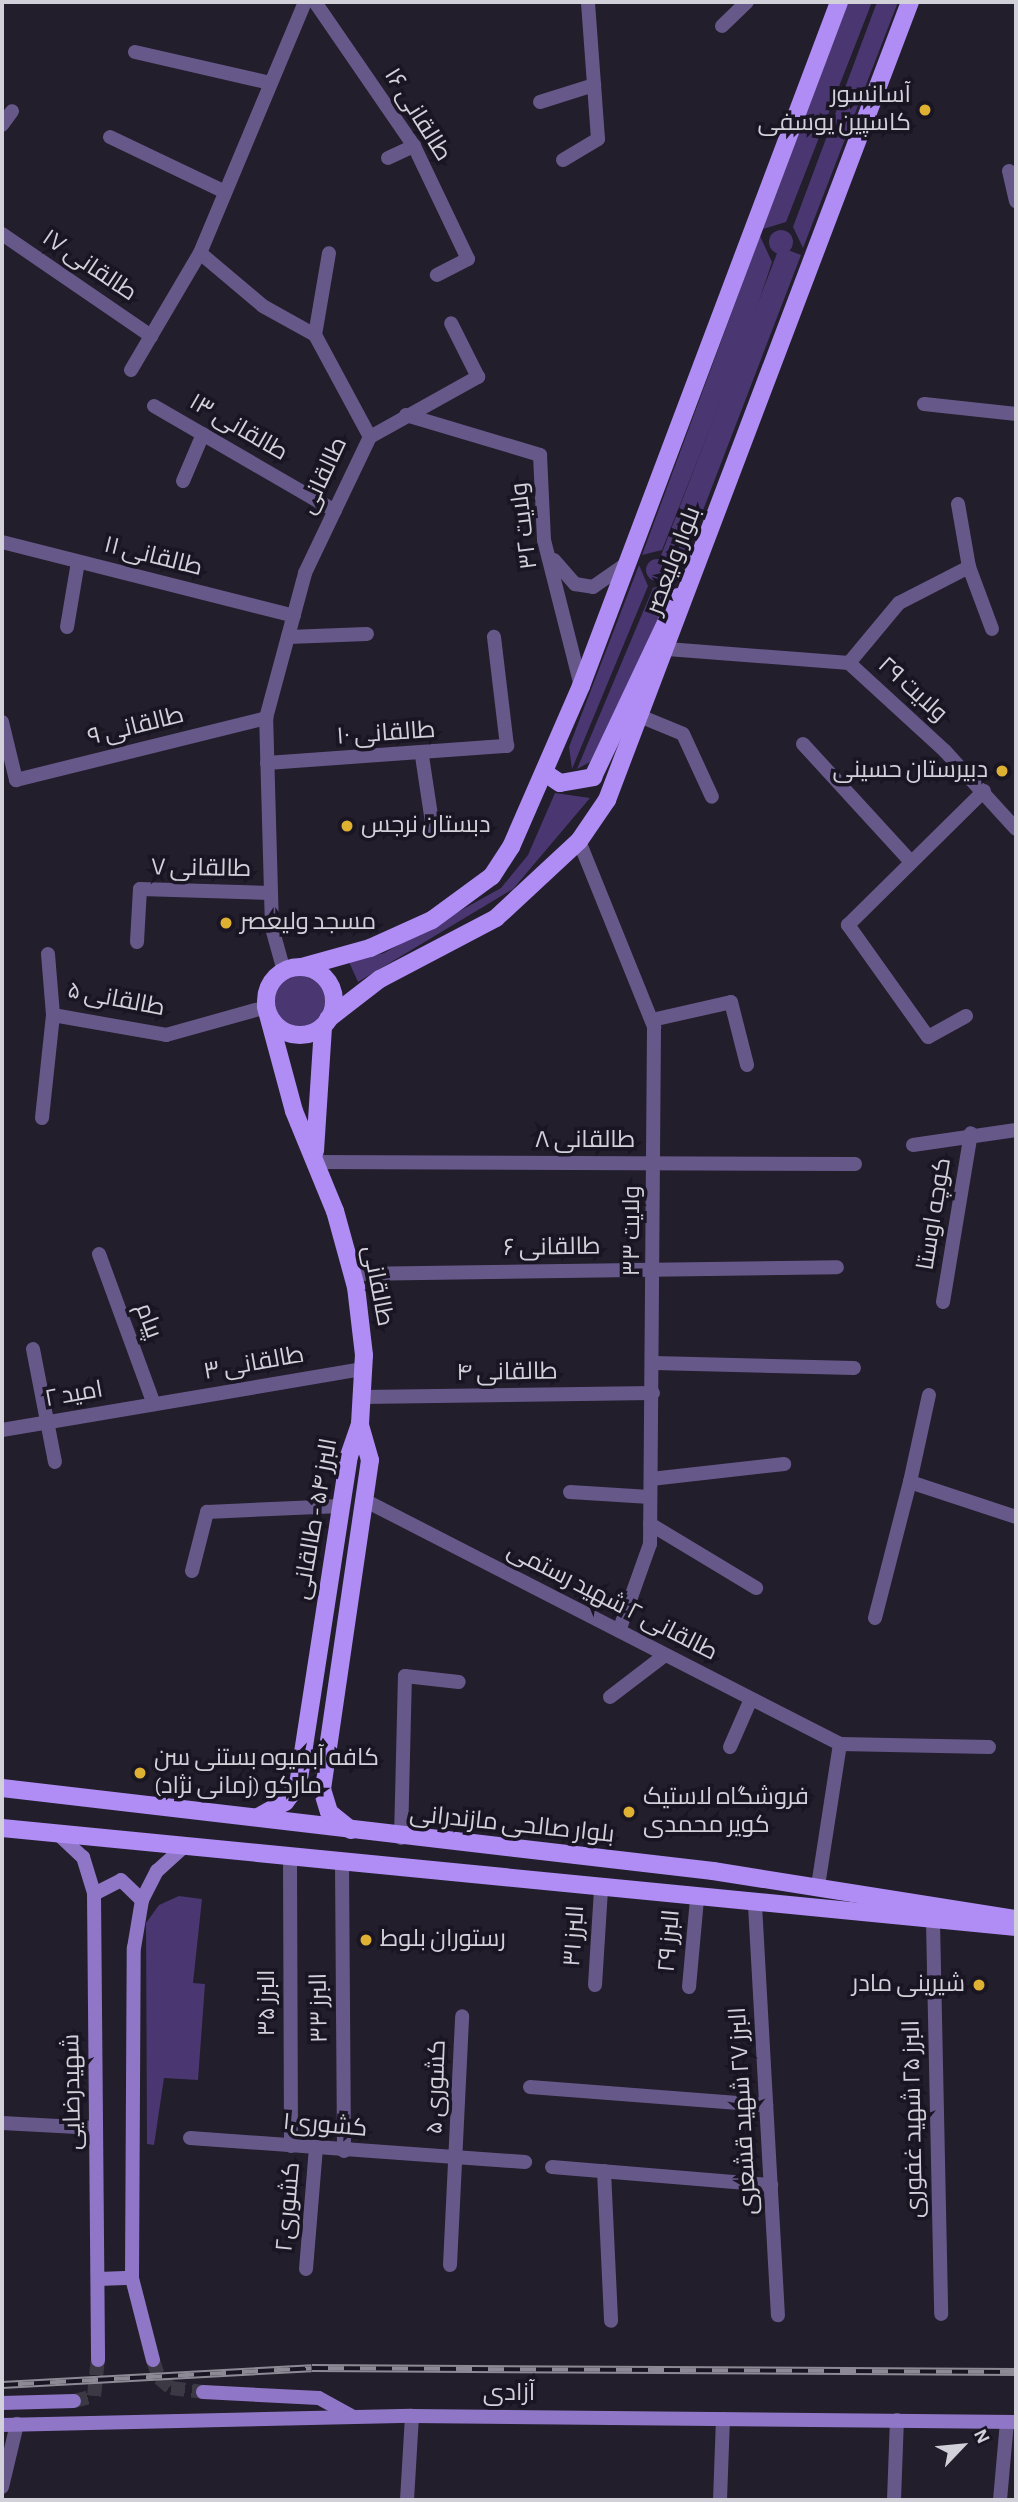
<!DOCTYPE html>
<meta charset="utf-8">
<style>
body{margin:0}
#map{position:relative;width:1018px;height:2502px;overflow:hidden;background:#221e2b;font-family:"Alegreya Sans",Cairo,sans-serif}
div>[style]{position:absolute}
[style*='--x']{left:calc(var(--x)*1px);top:calc(var(--y)*1px);width:calc(var(--w)*1px);rotate:calc(var(--a)*1deg)}
.green>*{inset:0;background:#4a3670;transform-origin:0 0}
.round{border-radius:50%}
.secondary-tunnel>*{height:14px;margin-top:-7px;transform-origin:0;background:repeating-linear-gradient(90deg,#3c3945 0 14px,transparent 0 21px)}
.street>*{height:14px;margin:-7px;padding:0 7px;transform-origin:7px;border-radius:7px;background:#67588a}
.secondary>*{height:14px;margin:-7px;padding:0 7px;transform-origin:7px;border-radius:7px;background:#8f76c6}
.primary>*{height:18px;margin:-9px;padding:0 9px;transform-origin:9px;border-radius:9px;background:#af8df5}
.primary>.ring{margin:-9px;padding:0;box-sizing:content-box;background:none;border:18px solid #af8df5;border-radius:50%}
.rail>*{height:8px;margin-top:-4px;transform-origin:0;background:repeating-linear-gradient(90deg,#191522 0 16px,#8d8a95 0 32px);box-sizing:border-box;border-block:2px solid #8d8a95}
.dots>*{width:19px;height:19px;translate:-50% -50%;box-sizing:border-box;border:4px solid #191522;border-radius:50%}
span{translate:-50% -50%;white-space:nowrap;text-align:center;line-height:1.15;-webkit-text-stroke:7px #191522;paint-order:stroke}
.poi-label{font-size:24px;color:#d2d0d9}
.right{translate:-100% -50%;text-align:right}
.left{translate:0 -50%;text-align:left}
.street-label{font-size:24px;color:#d2d0d9}
.frame{position:absolute;inset:0;border:4px solid #d2d0d9;pointer-events:none}
.north{position:absolute;left:927px;top:2411px;width:70px;height:70px;-webkit-text-stroke:5px #191522;paint-order:stroke;rotate:64deg;font-size:19px;font-weight:700;line-height:28px;text-align:center;color:#d2d0d9}
.north::after{content:'';display:block;margin:auto;width:24px;height:32px;background:#d2d0d9;clip-path:polygon(50% 0,100% 100%,50% 72%,0 100%)}
</style>
<div id="map">
<div class="green">
<i style="clip-path:polygon(848px 2px,872px 2px,786px 222px,763px 229px)"></i>
<i style="clip-path:polygon(877px 2px,898px 2px,803px 248px,793px 227px)"></i>
<i class="round" style="left:769px;top:230px;width:24px;height:24px"></i>
<i style="clip-path:polygon(760px 236px,772px 262px,750px 328px,662px 550px,642px 555px)"></i>
<i style="left:801px;top:255px;width:337px;height:23px;rotate:111deg"></i>
<i class="round" style="left:646px;top:559px;width:22px;height:22px"></i>
<i style="clip-path:polygon(639px 565px,648px 586px,572px 769px,569px 747px)"></i>
<i style="clip-path:polygon(677px 580px,590px 762px,577px 769px,653px 588px)"></i>
<i style="clip-path:polygon(555px 793px,590px 798px,513px 889px,358px 982px,349px 962px,384px 953px,501px 888px,528px 855px)"></i>
<i class="round" style="left:275px;top:976px;width:50px;height:50px"></i>
<i style="clip-path:polygon(179px 1896px,202px 1899px,193px 1983px,205px 1984px,198px 2080px,164px 2078px,154px 2145px,147px 2144px,146px 1923px,159px 1905px)"></i>
</div>
<div class="secondary-tunnel">
<i style="--x:153;--y:2360;--w:19;--a:72"></i>
<i style="--x:159;--y:2378;--w:16;--a:40"></i>
<i style="--x:171;--y:2388;--w:32;--a:7"></i>
<i style="--x:74;--y:2401;--w:21;--a:-14"></i>
<i style="--x:94;--y:2396;--w:36;--a:-84"></i>
</div>
<div class="street">
<i style="--x:315;--y:2;--w:175;--a:55.5"></i>
<i style="--x:414;--y:146;--w:125;--a:64.5"></i>
<i style="--x:468;--y:259;--w:35;--a:153"></i>
<i style="--x:722;--y:26;--w:35;--a:-44"></i>
<i style="--x:135;--y:52;--w:139;--a:12.9"></i>
<i style="--x:540;--y:102;--w:57;--a:-17.5"></i>
<i style="--x:2;--y:125;--w:17;--a:-54"></i>
<i style="--x:110;--y:137;--w:125;--a:25.5"></i>
<i style="--x:388;--y:158;--w:29;--a:-25"></i>
<i style="--x:563;--y:160;--w:41;--a:-31"></i>
<i style="--x:598;--y:139;--w:137;--a:-94.2"></i>
<i style="--x:1009;--y:171;--w:31;--a:77"></i>
<i style="--x:2;--y:234;--w:181;--a:34.4"></i>
<i style="--x:315;--y:335;--w:83;--a:-80.3"></i>
<i style="--x:131;--y:370;--w:136;--a:-59.5"></i>
<i style="--x:924;--y:404;--w:93;--a:6.2"></i>
<i style="--x:154;--y:406;--w:209;--a:30.1"></i>
<i style="--x:406;--y:415;--w:140;--a:16.6"></i>
<i style="--x:540;--y:455;--w:85;--a:87.3"></i>
<i style="--x:544;--y:540;--w:151;--a:75.8"></i>
<i style="--x:370;--y:437;--w:124;--a:-29.1"></i>
<i style="--x:478;--y:377;--w:60;--a:-116.6"></i>
<i style="--x:183;--y:481;--w:51;--a:-66.9"></i>
<i style="--x:2;--y:542;--w:301;--a:14.2"></i>
<i style="--x:554;--y:560;--w:32;--a:49"></i>
<i style="--x:575;--y:584;--w:18;--a:9"></i>
<i style="--x:593;--y:587;--w:39;--a:-35"></i>
<i style="--x:969;--y:567;--w:66;--a:69.6"></i>
<i style="--x:67;--y:627;--w:66;--a:-80.4"></i>
<i style="--x:288;--y:637;--w:79;--a:-2.2"></i>
<i style="--x:667;--y:649;--w:183;--a:4.4"></i>
<i style="--x:849;--y:663;--w:130;--a:42.5"></i>
<i style="--x:945;--y:751;--w:105;--a:47.7"></i>
<i style="--x:849;--y:663;--w:78;--a:-50.2"></i>
<i style="--x:899;--y:603;--w:79;--a:-27.2"></i>
<i style="--x:969;--y:567;--w:64;--a:-99.9"></i>
<i style="--x:642;--y:717;--w:44;--a:22.5"></i>
<i style="--x:683;--y:734;--w:69;--a:65.3"></i>
<i style="--x:2;--y:722;--w:60;--a:76.4"></i>
<i style="--x:16;--y:780;--w:258;--a:-13.9"></i>
<i style="--x:803;--y:744;--w:160;--a:47.5"></i>
<i style="--x:422;--y:756;--w:74;--a:81.4"></i>
<i style="--x:267;--y:763;--w:241;--a:-4.1"></i>
<i style="--x:507;--y:746;--w:110;--a:-96.8"></i>
<i style="--x:579;--y:841;--w:201;--a:68"></i>
<i style="--x:654;--y:1027;--w:517;--a:90.44"></i>
<i style="--x:650;--y:1544;--w:92;--a:109.6"></i>
<i style="--x:137;--y:942;--w:53;--a:-86.8"></i>
<i style="--x:140;--y:889;--w:131;--a:1.7"></i>
<i style="--x:48;--y:954;--w:61;--a:85.3"></i>
<i style="--x:53;--y:1015;--w:115;--a:10"></i>
<i style="--x:166;--y:1035;--w:104;--a:-15.6"></i>
<i style="--x:284;--y:971;--w:45;--a:-105.6"></i>
<i style="--x:272;--y:928;--w:210;--a:-91.6"></i>
<i style="--x:266;--y:718;--w:150;--a:-74.9"></i>
<i style="--x:305;--y:573;--w:151;--a:-64.5"></i>
<i style="--x:370;--y:437;--w:116;--a:-118.3"></i>
<i style="--x:315;--y:335;--w:60;--a:-150.9"></i>
<i style="--x:263;--y:306;--w:82;--a:-139.9"></i>
<i style="--x:200;--y:253;--w:272;--a:-67.3"></i>
<i style="--x:966;--y:1016;--w:43;--a:151.1"></i>
<i style="--x:928;--y:1037;--w:138;--a:-125.5"></i>
<i style="--x:848;--y:925;--w:191;--a:-44.6"></i>
<i style="--x:652;--y:1020;--w:81;--a:-12.8"></i>
<i style="--x:731;--y:1002;--w:65;--a:75.7"></i>
<i style="--x:42;--y:1118;--w:104;--a:-83.9"></i>
<i style="--x:913;--y:1145;--w:104;--a:-8.3"></i>
<i style="--x:315;--y:1162;--w:540;--a:0.21"></i>
<i style="--x:99;--y:1254;--w:160;--a:69.9"></i>
<i style="--x:353;--y:1274;--w:484;--a:-0.8"></i>
<i style="--x:943;--y:1302;--w:171;--a:-80.6"></i>
<i style="--x:33;--y:1349;--w:115;--a:79"></i>
<i style="--x:654;--y:1363;--w:200;--a:1.4"></i>
<i style="--x:362;--y:1397;--w:291;--a:-0.8"></i>
<i style="--x:2;--y:1430;--w:366;--a:-9.6"></i>
<i style="--x:651;--y:1479;--w:134;--a:-6.4"></i>
<i style="--x:910;--y:1482;--w:89;--a:-77.7"></i>
<i style="--x:570;--y:1492;--w:80;--a:3.6"></i>
<i style="--x:364;--y:1500;--w:535;--a:27.14"></i>
<i style="--x:840;--y:1744;--w:149;--a:1.2"></i>
<i style="--x:650;--y:1524;--w:124;--a:31.1"></i>
<i style="--x:192;--y:1571;--w:61;--a:-75.7"></i>
<i style="--x:207;--y:1512;--w:134;--a:-2.6"></i>
<i style="--x:875;--y:1618;--w:140;--a:-75.6"></i>
<i style="--x:910;--y:1482;--w:112;--a:18.3"></i>
<i style="--x:610;--y:1697;--w:69;--a:-37.4"></i>
<i style="--x:730;--y:1747;--w:52;--a:-66.4"></i>
<i style="--x:401;--y:1838;--w:162;--a:-88.6"></i>
<i style="--x:405;--y:1676;--w:54;--a:6.3"></i>
<i style="--x:290;--y:1859;--w:287;--a:89.8"></i>
<i style="--x:342;--y:1864;--w:287;--a:89.6"></i>
<i style="--x:818;--y:1886;--w:144;--a:-81.2"></i>
<i style="--x:755;--y:1905;--w:411;--a:86.8"></i>
<i style="--x:933;--y:1922;--w:392;--a:88.8"></i>
<i style="--x:595;--y:1985;--w:95;--a:-86.4"></i>
<i style="--x:689;--y:1987;--w:88;--a:-84.8"></i>
<i style="--x:530;--y:2087;--w:237;--a:4.4"></i>
<i style="--x:2;--y:2123;--w:94;--a:3"></i>
<i style="--x:190;--y:2138;--w:336;--a:4.1"></i>
<i style="--x:552;--y:2167;--w:220;--a:4.7"></i>
<i style="--x:604;--y:2171;--w:150;--a:87.3"></i>
<i style="--x:450;--y:2265;--w:249;--a:-87.2"></i>
<i style="--x:306;--y:2269;--w:121;--a:-85.3"></i>
<i style="--x:2;--y:2487;--w:65;--a:-76.6"></i>
<i style="--x:407;--y:2500;--w:84;--a:-86.6"></i>
<i style="--x:720;--y:2500;--w:81;--a:-87.9"></i>
<i style="--x:894;--y:2500;--w:80;--a:-87.9"></i>
<i style="--x:1000;--y:2500;--w:78;--a:-84.9"></i>
</div>
<div class="secondary">
<i style="--x:59;--y:1835;--w:33;--a:43"></i>
<i style="--x:83;--y:1857;--w:39;--a:73"></i>
<i style="--x:94;--y:1894;--w:466;--a:89.5"></i>
<i style="--x:94;--y:1894;--w:30;--a:-27"></i>
<i style="--x:121;--y:1880;--w:29;--a:44"></i>
<i style="--x:98;--y:2279;--w:34;--a:-2"></i>
<i style="--x:153;--y:2360;--w:85;--a:-104.4"></i>
<i style="--x:132;--y:2278;--w:330;--a:-89.7"></i>
<i style="--x:134;--y:1948;--w:49;--a:-80.5"></i>
<i style="--x:142;--y:1900;--w:33;--a:-63"></i>
<i style="--x:157;--y:1871;--w:36;--a:-42"></i>
<i style="--x:203;--y:2392;--w:116;--a:3"></i>
<i style="--x:319;--y:2398;--w:39;--a:29"></i>
<i style="--x:2;--y:2403;--w:72;--a:-1.6"></i>
<i style="--x:2;--y:2425;--w:410;--a:-1.3"></i>
<i style="--x:412;--y:2416;--w:604;--a:0.57"></i>
</div>
<div class="primary">
<i style="--x:545;--y:773;--w:18;--a:34"></i>
<i style="--x:560;--y:783;--w:34;--a:-10"></i>
<i style="--x:593;--y:777;--w:199;--a:-64.7"></i>
<i style="--x:302;--y:967;--w:71;--a:-15.6"></i>
<i style="--x:370;--y:948;--w:68;--a:-24.3"></i>
<i style="--x:432;--y:920;--w:74;--a:-36.3"></i>
<i style="--x:492;--y:876;--w:35;--a:-57"></i>
<i style="--x:511;--y:847;--w:176;--a:-66.5"></i>
<i style="--x:581;--y:686;--w:731;--a:-69.33"></i>
<i class="ring" style="left:266px;top:967px;width:50px;height:50px"></i>
<i style="--x:328;--y:1019;--w:66;--a:-37.6"></i>
<i style="--x:380;--y:979;--w:131;--a:-27.7"></i>
<i style="--x:496;--y:918;--w:113;--a:-42.9"></i>
<i style="--x:579;--y:841;--w:50;--a:-55.7"></i>
<i style="--x:607;--y:800;--w:854;--a:-69.21"></i>
<i style="--x:315;--y:1151;--w:125;--a:-86.3"></i>
<i style="--x:2;--y:1788;--w:716;--a:6.66"></i>
<i style="--x:713;--y:1871;--w:307;--a:9"></i>
<i style="--x:258;--y:1817;--w:31;--a:-29"></i>
<i style="--x:285;--y:1802;--w:21;--a:-53"></i>
<i style="--x:298;--y:1785;--w:333;--a:-81.2"></i>
<i style="--x:349;--y:1456;--w:34;--a:-71"></i>
<i style="--x:360;--y:1424;--w:69;--a:-86.7"></i>
<i style="--x:364;--y:1355;--w:68;--a:-96.7"></i>
<i style="--x:356;--y:1287;--w:79;--a:-105.4"></i>
<i style="--x:335;--y:1211;--w:108;--a:-112.3"></i>
<i style="--x:294;--y:1111;--w:108;--a:-105.1"></i>
<i style="--x:2;--y:1828;--w:1019;--a:5.58"></i>
<i style="--x:351;--y:1830;--w:28;--a:-141"></i>
<i style="--x:329;--y:1812;--w:24;--a:-107"></i>
<i style="--x:322;--y:1789;--w:332;--a:-81.7"></i>
<i style="--x:370;--y:1460;--w:37;--a:-106"></i>
</div>
<div class="rail">
<i style="--x:2;--y:2385;--w:310;--a:-3.1"></i>
<i style="--x:312;--y:2368;--w:704;--a:0.33"></i>
</div>
<div class="dots">
<i style="left:925px;top:110px;background:#deb133"></i>
<i style="left:1002px;top:771px;background:#deb133"></i>
<i style="left:347px;top:826px;background:#deb133"></i>
<i style="left:226px;top:923px;background:#deb133"></i>
<i style="left:140px;top:1773px;background:#deb133"></i>
<i style="left:629px;top:1812px;background:#deb133"></i>
<i style="left:366px;top:1940px;background:#deb133"></i>
<i style="left:979px;top:1985px;background:#deb133"></i>
</div>
<div class="poi-label">
<span class="right" style="left:911px;top:110px">آسانسور<br>کاسپین یوسفی</span>
<span class="right" style="left:988px;top:771px">دبیرستان حسینی</span>
<span class="left" style="left:361px;top:826px">دبستان نرجس</span>
<span class="left" style="left:240px;top:923px">مسجد ولیعصر</span>
<span class="left" style="left:154px;top:1773px">کافه آبمیوه بستنی سن<br>مارکو (زمانی نژاد)</span>
<span class="left" style="left:643px;top:1812px">فروشگاه لاستیک<br>کویر محمدی</span>
<span class="left" style="left:380px;top:1940px">رستوران بلوط</span>
<span class="right" style="left:965px;top:1985px">شیرینی مادر</span>
</div>
<div class="street-label">
<span style="left:417px;top:115px;rotate:58deg">طالقانی ۱۶</span>
<span style="left:89px;top:266px;rotate:34deg">طالقانی ۱۷</span>
<span style="left:238px;top:428px;rotate:30deg">طالقانی ۱۳</span>
<span style="left:324px;top:476px;rotate:-65deg">طالقانی</span>
<span style="left:525px;top:526px;rotate:-97deg">ولایت ۳۲</span>
<span style="left:153px;top:557px;rotate:14deg">طالقانی ۱۱</span>
<span style="left:674px;top:561px;rotate:-69deg">بلوار ولیعصر</span>
<span style="left:912px;top:690px;rotate:42deg">ولایت ٢٩</span>
<span style="left:136px;top:727px;rotate:-14deg">طالقانی ۹</span>
<span style="left:386px;top:734px;rotate:-4deg">طالقانی ۱۰</span>
<span style="left:201px;top:869px;rotate:1deg">طالقانی ۷</span>
<span style="left:116px;top:1000px;rotate:11deg">طالقانی ۵</span>
<span style="left:585px;top:1141px">طالقانی ۸</span>
<span style="left:935px;top:1214px;rotate:-81deg">کوچه اوستا</span>
<span style="left:633px;top:1231px;rotate:-90deg">ولایت ٣۳</span>
<span style="left:552px;top:1248px;rotate:-1deg">طالقانی ۶</span>
<span style="left:377px;top:1286px;rotate:79deg">طالقانی</span>
<span style="left:148px;top:1321px;rotate:70deg">پیام</span>
<span style="left:254px;top:1364px;rotate:-10deg">طالقانی ۳</span>
<span style="left:507px;top:1373px;rotate:-1deg">طالقانی ۴</span>
<span style="left:74px;top:1395px;rotate:-10deg">امید ۲</span>
<span style="left:316px;top:1519px;rotate:-80deg">البرز ۵۴ - طالقانی</span>
<span style="left:612px;top:1602px;rotate:27deg">طالقانی ۲ شهید رستمی</span>
<span style="left:512px;top:1825px;rotate:6deg">بلوار صالحی مازندرانی</span>
<span style="left:575px;top:1936px;rotate:-86deg">البرز ۳۱</span>
<span style="left:670px;top:1941px;rotate:-85deg">البرز ۲۹</span>
<span style="left:268px;top:2003px;rotate:-90deg">البرز ۳۵</span>
<span style="left:320px;top:2008px;rotate:-91deg">البرز ۳۳</span>
<span style="left:437px;top:2087px;rotate:-88deg">کشوری ۵</span>
<span style="left:73px;top:2092px;rotate:-91deg">شهیدرضایی</span>
<span style="left:744px;top:2111px;rotate:-93deg">البرز ۲۷ شهید قشعری</span>
<span style="left:914px;top:2119px;rotate:-91deg">البرز ۲۵ شهید غفوری</span>
<span style="left:325px;top:2126px;rotate:5deg">کشوری۱</span>
<span style="left:289px;top:2207px;rotate:-85deg">کشوری۲</span>
<span style="left:509px;top:2394px">آزادی</span>
</div>
<div class="frame"></div>
<div class="north">N</div>
</div>
